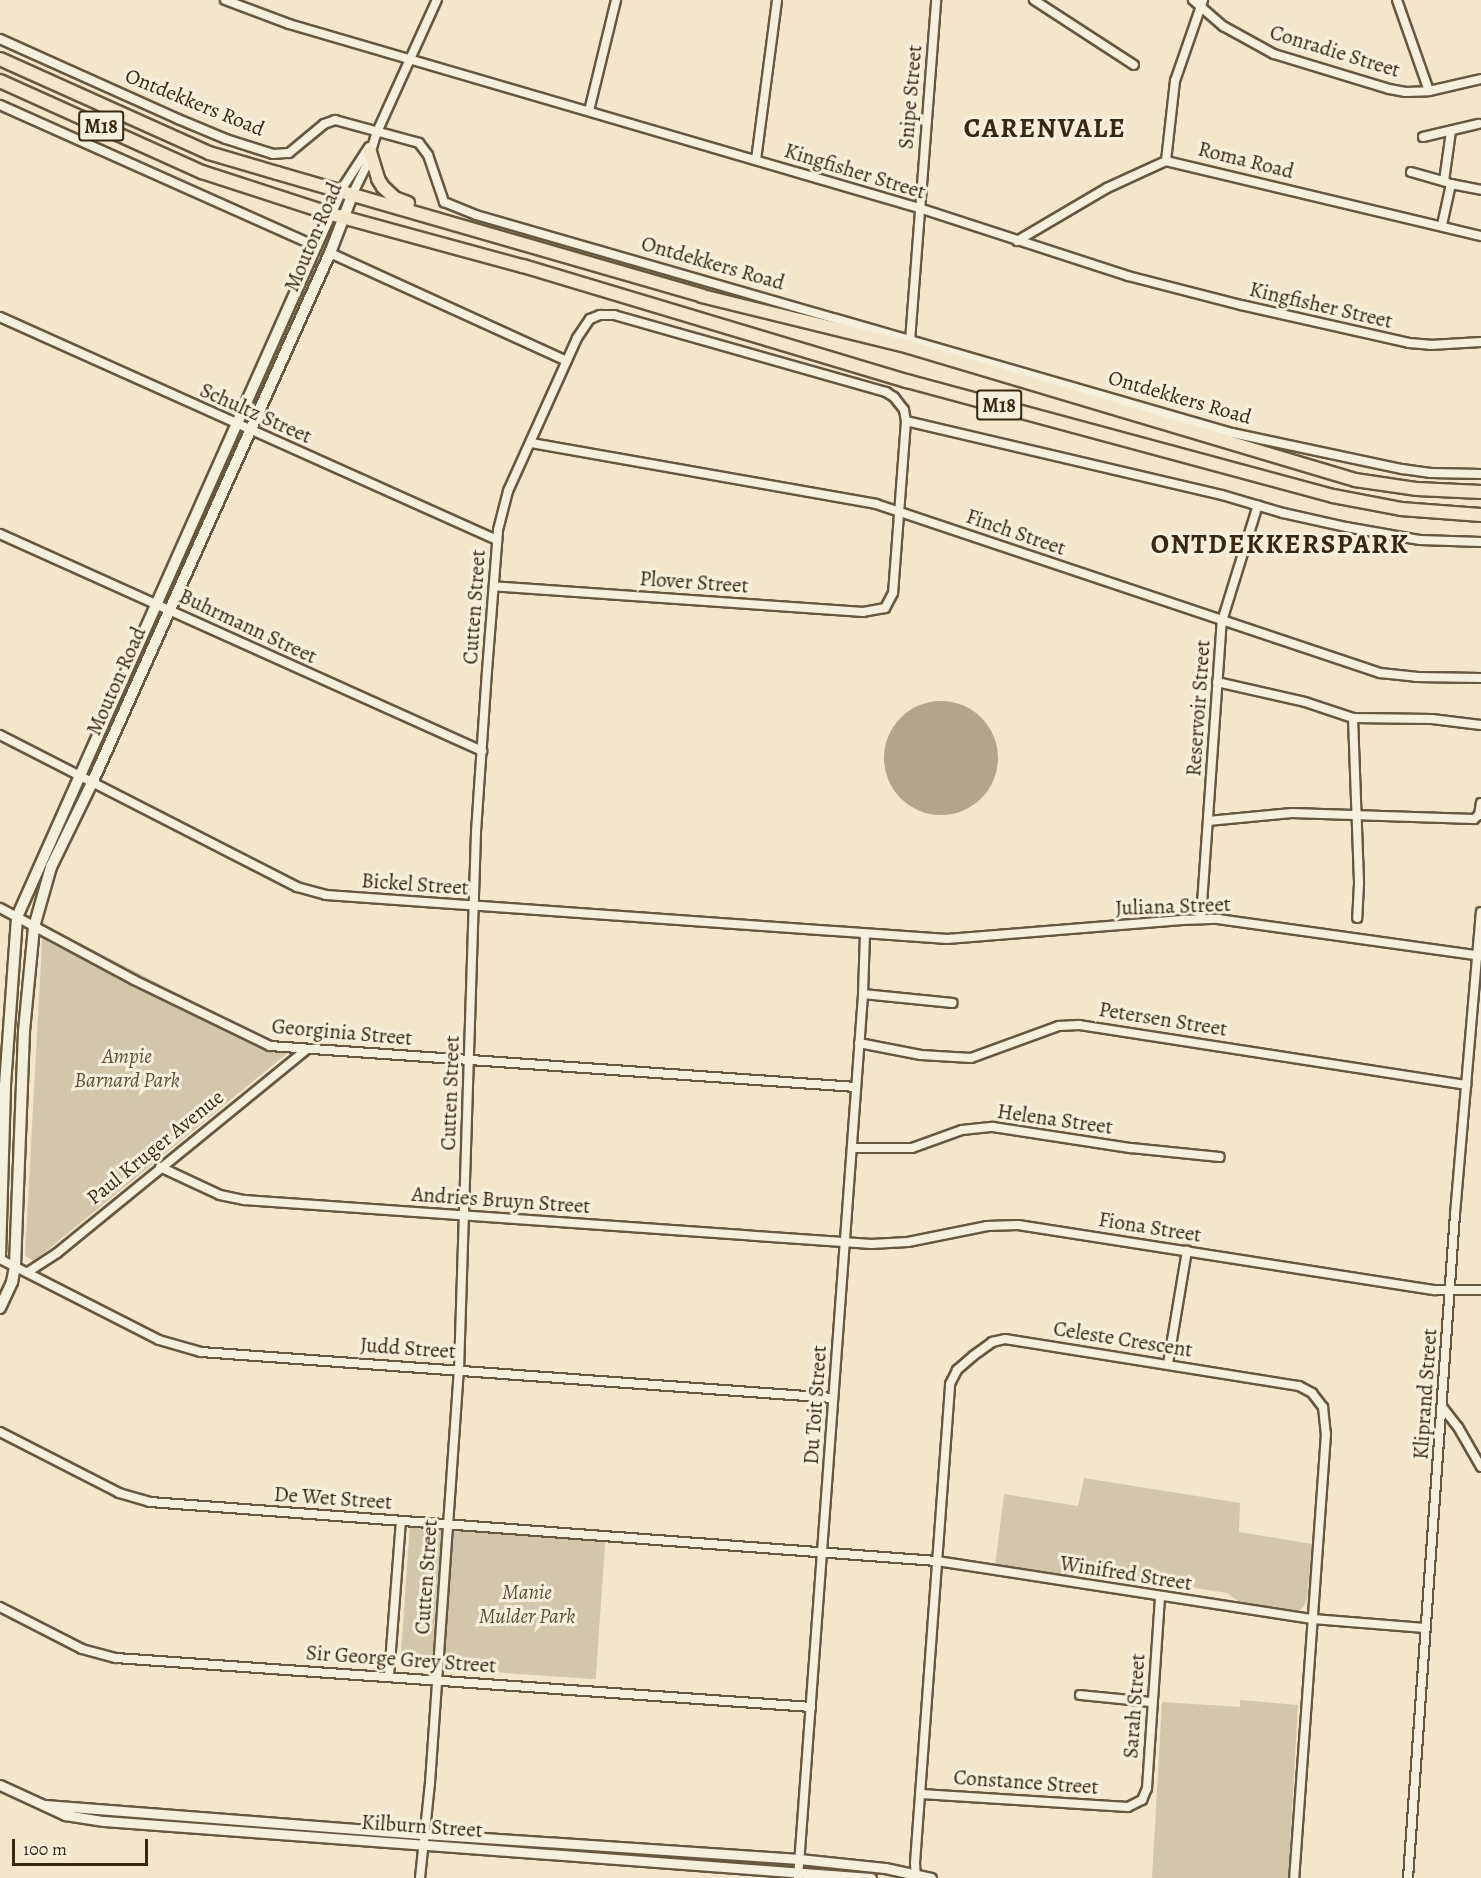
<!DOCTYPE html>
<style>
body{margin:0}
#map{position:relative;width:1481px;height:1878px;overflow:hidden;background:#f3e6cc;font-family:Alegreya,serif}
div>[style]{position:absolute}
[style*='--x']{left:calc(var(--x)*1px);top:calc(var(--y)*1px);width:calc(var(--w)*1px);rotate:calc(var(--a)*1deg)}
.green>*{inset:0;background:#d3c6ac;transform-origin:0 0}
.water>*{inset:0;background:#b3a58c}
.round{border-radius:50%}
.roads{filter:drop-shadow(2px 0 #675740) drop-shadow(-2px 0 #675740) drop-shadow(0 2px #675740) drop-shadow(0 -2px #675740)}
.minor>*{height:8px;margin:-4px;padding:0 4px;transform-origin:4px;border-radius:4px;background:#f7efde}
.tertiary>*{height:9px;margin:-4.5px;padding:0 4.5px;transform-origin:4.5px;border-radius:4.5px;background:#f7efde}
.secondary>*{height:10px;margin:-5px;padding:0 5px;transform-origin:5px;border-radius:5px;background:#f7efde}
.primary>*{height:12px;margin:-6px;padding:0 6px;transform-origin:6px;border-radius:6px;background:#f3e6cc}
span{translate:-50% -50%;white-space:nowrap;text-align:center;line-height:1.15;-webkit-text-stroke:6px #f7efde;paint-order:stroke}
.shield-label span{padding:2px 4px;background:#f7efde;border:2px solid;border-radius:4px;-webkit-text-stroke-width:0}
.shield-label{font-size:20px;color:#382711;font-weight:700}
.street-label{font-size:21px;color:#382711}
.park-label{font-size:21px;color:#5f4f38;font-style:italic}
.district-label{font-size:27px;color:#382711;font-weight:700;letter-spacing:1.5px}
.scale{position:absolute;left:12px;top:1839px;width:136px;height:27px;box-sizing:border-box;border:3px solid #382711;border-top:0;padding-left:8px;font-size:18px;line-height:21px;white-space:nowrap;color:#382711;-webkit-text-stroke:4px #f7efde;paint-order:stroke}
</style>
<div id="map">
<div class="green">
<i style="clip-path:polygon(43px 924px,290px 1051px,34px 1261px,25px 1256px)"></i>
<i style="clip-path:polygon(1084px 1478px,1240px 1503px,1239px 1532px,1312px 1544px,1307px 1599px,1304px 1606px,1299px 1611px,1241px 1603px,1227px 1593px,1075px 1569px,1073px 1578px,995px 1566px,1004px 1494px,1078px 1506px)"></i>
<i style="left:410px;top:1524px;width:196px;height:142px;rotate:4deg"></i>
<i style="clip-path:polygon(1240px 1700px,1298px 1705px,1288px 1878px,1152px 1878px,1162px 1702px,1240px 1707px)"></i>
</div>
<div class="water">
<i class="round" style="left:884px;top:701px;width:114px;height:114px"></i>
</div>
<div class="roads">
<div class="minor">
<i style="--x:225;--y:0;--w:68;--a:20.6"></i>
<i style="--x:289;--y:24;--w:656;--a:16.28"></i>
<i style="--x:919;--y:208;--w:220;--a:18"></i>
<i style="--x:1128;--y:276;--w:117;--a:14.4"></i>
<i style="--x:1241;--y:305;--w:172;--a:12.7"></i>
<i style="--x:1409;--y:343;--w:21;--a:5"></i>
<i style="--x:1430;--y:345;--w:51;--a:-3.4"></i>
<i style="--x:1034;--y:0;--w:119;--a:33"></i>
<i style="--x:1193;--y:0;--w:40;--a:41"></i>
<i style="--x:1223;--y:26;--w:58;--a:28.8"></i>
<i style="--x:1274;--y:54;--w:120;--a:16.9"></i>
<i style="--x:1389;--y:89;--w:17;--a:10"></i>
<i style="--x:1406;--y:92;--w:23;--a:-2"></i>
<i style="--x:1429;--y:91;--w:53;--a:-13"></i>
<i style="--x:1397;--y:0;--w:96;--a:70.6"></i>
<i style="--x:0;--y:39;--w:195;--a:24.2"></i>
<i style="--x:178;--y:119;--w:52;--a:22.6"></i>
<i style="--x:226;--y:139;--w:49;--a:17.7"></i>
<i style="--x:273;--y:154;--w:16;--a:-4"></i>
<i style="--x:289;--y:153;--w:45;--a:-39.6"></i>
<i style="--x:324;--y:124;--w:12;--a:-20"></i>
<i style="--x:335;--y:120;--w:87;--a:15.3"></i>
<i style="--x:419;--y:143;--w:15;--a:53"></i>
<i style="--x:428;--y:155;--w:50;--a:71.2"></i>
<i style="--x:444;--y:202;--w:35;--a:22"></i>
<i style="--x:476;--y:215;--w:787;--a:16.09"></i>
<i style="--x:1232;--y:433;--w:174;--a:12"></i>
<i style="--x:1402;--y:469;--w:29;--a:8"></i>
<i style="--x:1431;--y:473;--w:50;--a:1.1"></i>
<i style="--x:0;--y:105;--w:347;--a:24.1"></i>
<i style="--x:589;--y:111;--w:114;--a:-76.3"></i>
<i style="--x:1423;--y:137;--w:57;--a:-13.3"></i>
<i style="--x:756;--y:160;--w:161;--a:-82.5"></i>
<i style="--x:1166;--y:161;--w:81;--a:-83.6"></i>
<i style="--x:1175;--y:81;--w:86;--a:-70.9"></i>
<i style="--x:1411;--y:172;--w:37;--a:16"></i>
<i style="--x:1444;--y:181;--w:50;--a:-82"></i>
<i style="--x:341;--y:190;--w:51;--a:-56.9"></i>
<i style="--x:353;--y:193;--w:32;--a:-64"></i>
<i style="--x:367;--y:164;--w:34;--a:-73"></i>
<i style="--x:377;--y:132;--w:145;--a:-65.6"></i>
<i style="--x:1442;--y:225;--w:42;--a:-77.6"></i>
<i style="--x:1451;--y:184;--w:31;--a:11"></i>
<i style="--x:1017;--y:241;--w:104;--a:-30.5"></i>
<i style="--x:1107;--y:188;--w:65;--a:-24.6"></i>
<i style="--x:1166;--y:161;--w:324;--a:13.4"></i>
<i style="--x:330;--y:253;--w:260;--a:24.5"></i>
<i style="--x:0;--y:317;--w:545;--a:24.17"></i>
<i style="--x:910;--y:341;--w:342;--a:-85.6"></i>
<i style="--x:906;--y:421;--w:325;--a:13.2"></i>
<i style="--x:1222;--y:495;--w:64;--a:16.4"></i>
<i style="--x:1283;--y:513;--w:65;--a:12.5"></i>
<i style="--x:1346;--y:527;--w:75;--a:10"></i>
<i style="--x:1420;--y:540;--w:61;--a:1.9"></i>
<i style="--x:531;--y:443;--w:350;--a:10"></i>
<i style="--x:876;--y:504;--w:532;--a:18.54"></i>
<i style="--x:1380;--y:673;--w:36;--a:6"></i>
<i style="--x:1416;--y:677;--w:65;--a:0.9"></i>
<i style="--x:0;--y:534;--w:529;--a:24.24"></i>
<i style="--x:1217;--y:682;--w:90;--a:12.8"></i>
<i style="--x:1305;--y:702;--w:51;--a:18.4"></i>
<i style="--x:1353;--y:718;--w:79;--a:0.7"></i>
<i style="--x:1432;--y:719;--w:49;--a:7"></i>
<i style="--x:1353;--y:718;--w:166;--a:87.9"></i>
<i style="--x:1359;--y:884;--w:34;--a:93"></i>
<i style="--x:0;--y:735;--w:334;--a:27.1"></i>
<i style="--x:297;--y:887;--w:30;--a:15"></i>
<i style="--x:326;--y:895;--w:623;--a:4.05"></i>
<i style="--x:947;--y:939;--w:236;--a:-4.6"></i>
<i style="--x:1182;--y:920;--w:36;--a:-2"></i>
<i style="--x:1218;--y:919;--w:266;--a:8"></i>
<i style="--x:1208;--y:821;--w:84;--a:-5.4"></i>
<i style="--x:1292;--y:813;--w:182;--a:1.9"></i>
<i style="--x:1474;--y:819;--w:6;--a:-39"></i>
<i style="--x:1479;--y:815;--w:12;--a:-81"></i>
<i style="--x:0;--y:908;--w:152;--a:28.2"></i>
<i style="--x:134;--y:980;--w:151;--a:25.9"></i>
<i style="--x:270;--y:1046;--w:587;--a:4"></i>
<i style="--x:1201;--y:918;--w:298;--a:-86"></i>
<i style="--x:1222;--y:621;--w:121;--a:-72.8"></i>
<i style="--x:863;--y:994;--w:90;--a:5.7"></i>
<i style="--x:859;--y:1043;--w:63;--a:11"></i>
<i style="--x:921;--y:1055;--w:50;--a:3.4"></i>
<i style="--x:971;--y:1058;--w:94;--a:-20"></i>
<i style="--x:1059;--y:1026;--w:20;--a:-3"></i>
<i style="--x:1079;--y:1025;--w:392;--a:8.8"></i>
<i style="--x:852;--y:1148;--w:60;--a:0"></i>
<i style="--x:912;--y:1148;--w:53;--a:-19.8"></i>
<i style="--x:962;--y:1130;--w:31;--a:-6"></i>
<i style="--x:993;--y:1127;--w:140;--a:8.7"></i>
<i style="--x:1131;--y:1148;--w:89;--a:5.8"></i>
<i style="--x:160;--y:1167;--w:66;--a:25"></i>
<i style="--x:220;--y:1195;--w:25;--a:12"></i>
<i style="--x:244;--y:1200;--w:629;--a:4.01"></i>
<i style="--x:871;--y:1244;--w:37;--a:-3"></i>
<i style="--x:908;--y:1242;--w:81;--a:-11.4"></i>
<i style="--x:987;--y:1226;--w:31;--a:-2"></i>
<i style="--x:1018;--y:1225;--w:422;--a:8.9"></i>
<i style="--x:1435;--y:1290;--w:46;--a:0"></i>
<i style="--x:0;--y:1259;--w:178;--a:27"></i>
<i style="--x:159;--y:1340;--w:44;--a:15.9"></i>
<i style="--x:201;--y:1352;--w:634;--a:4.16"></i>
<i style="--x:28;--y:1272;--w:35;--a:-33"></i>
<i style="--x:57;--y:1253;--w:321;--a:-39.2"></i>
<i style="--x:1168;--y:1364;--w:115;--a:-80.5"></i>
<i style="--x:1443;--y:1408;--w:24;--a:52"></i>
<i style="--x:1458;--y:1427;--w:46;--a:60.1"></i>
<i style="--x:0;--y:1432;--w:134;--a:27.1"></i>
<i style="--x:119;--y:1493;--w:32;--a:16"></i>
<i style="--x:150;--y:1502;--w:789;--a:4.29"></i>
<i style="--x:937;--y:1561;--w:380;--a:8.8"></i>
<i style="--x:1313;--y:1619;--w:112;--a:4.6"></i>
<i style="--x:0;--y:1607;--w:92;--a:27.1"></i>
<i style="--x:82;--y:1649;--w:35;--a:15"></i>
<i style="--x:116;--y:1658;--w:697;--a:4.03"></i>
<i style="--x:389;--y:1676;--w:155;--a:-85.6"></i>
<i style="--x:1080;--y:1695;--w:72;--a:5.6"></i>
<i style="--x:921;--y:1794;--w:207;--a:3.6"></i>
<i style="--x:1128;--y:1807;--w:16;--a:-27"></i>
<i style="--x:1142;--y:1800;--w:13;--a:-67"></i>
<i style="--x:1147;--y:1788;--w:192;--a:-86.1"></i>
<i style="--x:420;--y:1878;--w:96;--a:-84"></i>
<i style="--x:430;--y:1783;--w:414;--a:-86"></i>
<i style="--x:459;--y:1370;--w:538;--a:-88.19"></i>
<i style="--x:476;--y:832;--w:161;--a:-86.1"></i>
<i style="--x:487;--y:671;--w:141;--a:-85.5"></i>
<i style="--x:498;--y:530;--w:40;--a:-75.6"></i>
<i style="--x:508;--y:491;--w:168;--a:-65.7"></i>
<i style="--x:577;--y:338;--w:23;--a:-56"></i>
<i style="--x:590;--y:319;--w:11;--a:-22"></i>
<i style="--x:600;--y:315;--w:14;--a:0"></i>
<i style="--x:614;--y:315;--w:283;--a:15.8"></i>
<i style="--x:886;--y:392;--w:9;--a:32"></i>
<i style="--x:894;--y:397;--w:16;--a:52"></i>
<i style="--x:904;--y:410;--w:11;--a:80"></i>
<i style="--x:906;--y:421;--w:172;--a:94.3"></i>
<i style="--x:893;--y:593;--w:17;--a:118"></i>
<i style="--x:885;--y:608;--w:22;--a:170"></i>
<i style="--x:863;--y:612;--w:370;--a:-176"></i>
<i style="--x:798;--y:1878;--w:886;--a:-85.79"></i>
<i style="--x:863;--y:994;--w:60;--a:-88.1"></i>
<i style="--x:916;--y:1878;--w:15;--a:-94"></i>
<i style="--x:915;--y:1863;--w:480;--a:-85.8"></i>
<i style="--x:950;--y:1384;--w:16;--a:-63"></i>
<i style="--x:957;--y:1370;--w:21;--a:-41"></i>
<i style="--x:973;--y:1356;--w:24;--a:-36"></i>
<i style="--x:992;--y:1342;--w:13;--a:-13"></i>
<i style="--x:1005;--y:1339;--w:298;--a:9.1"></i>
<i style="--x:1299;--y:1386;--w:15;--a:28"></i>
<i style="--x:1312;--y:1393;--w:18;--a:52"></i>
<i style="--x:1323;--y:1407;--w:27;--a:84"></i>
<i style="--x:1326;--y:1434;--w:445;--a:94.1"></i>
<i style="--x:1408;--y:1878;--w:666;--a:-85.95"></i>
<i style="--x:1455;--y:1214;--w:303;--a:-85.1"></i>
</div>
<div class="tertiary">
<i style="--x:0;--y:1785;--w:72;--a:24.8"></i>
<i style="--x:65;--y:1815;--w:39;--a:9"></i>
<i style="--x:104;--y:1821;--w:769;--a:4.25"></i>
<i style="--x:45;--y:1805;--w:380;--a:4.4"></i>
<i style="--x:424;--y:1834;--w:376;--a:3.8"></i>
<i style="--x:799;--y:1859;--w:86;--a:6"></i>
<i style="--x:885;--y:1868;--w:47;--a:12.3"></i>
</div>
<div class="secondary">
<i style="--x:0;--y:1256;--w:171;--a:-88.3"></i>
<i style="--x:5;--y:1085;--w:168;--a:-85.9"></i>
<i style="--x:17;--y:917;--w:796;--a:-65.98"></i>
<i style="--x:0;--y:1308;--w:29;--a:-65"></i>
<i style="--x:12;--y:1282;--w:16;--a:-79"></i>
<i style="--x:15;--y:1266;--w:235;--a:-87.8"></i>
<i style="--x:24;--y:1031;--w:104;--a:-84.5"></i>
<i style="--x:34;--y:927;--w:62;--a:-74.2"></i>
<i style="--x:51;--y:867;--w:93;--a:-64"></i>
<i style="--x:92;--y:783;--w:581;--a:-65.82"></i>
<i style="--x:330;--y:253;--w:64;--a:-69"></i>
</div>
<div class="primary">
<i style="--x:0;--y:59;--w:229;--a:24.2"></i>
<i style="--x:209;--y:153;--w:71;--a:16.4"></i>
<i style="--x:277;--y:173;--w:442;--a:16.1"></i>
<i style="--x:702;--y:296;--w:213;--a:13.8"></i>
<i style="--x:909;--y:347;--w:465;--a:16.6"></i>
<i style="--x:1355;--y:480;--w:63;--a:8.3"></i>
<i style="--x:1417;--y:489;--w:64;--a:2.7"></i>
<i style="--x:0;--y:81;--w:222;--a:24.3"></i>
<i style="--x:202;--y:172;--w:136;--a:18"></i>
<i style="--x:331;--y:214;--w:199;--a:15.2"></i>
<i style="--x:523;--y:266;--w:401;--a:16.7"></i>
<i style="--x:907;--y:381;--w:441;--a:15.1"></i>
<i style="--x:1333;--y:496;--w:69;--a:10.8"></i>
<i style="--x:1401;--y:509;--w:80;--a:4.3"></i>
<i style="--x:370;--y:152;--w:28;--a:73"></i>
<i style="--x:378;--y:179;--w:9;--a:58"></i>
<i style="--x:383;--y:187;--w:16;--a:43"></i>
<i style="--x:395;--y:198;--w:14;--a:21"></i>
</div>
</div>
<div class="shield-label">
<span style="left:101px;top:126px">M18</span>
<span style="left:999px;top:405px">M18</span>
</div>
<div class="street-label">
<span style="left:1335px;top:51px;rotate:17deg">Conradie Street</span>
<span style="left:910px;top:97px;rotate:-85deg">Snipe Street</span>
<span style="left:195px;top:102px;rotate:22deg">Ontdekkers Road</span>
<span style="left:1246px;top:160px;rotate:14deg">Roma Road</span>
<span style="left:855px;top:171px;rotate:17deg">Kingfisher Street</span>
<span style="left:313px;top:237px;rotate:-67deg">Mouton Road</span>
<span style="left:713px;top:263px;rotate:16deg">Ontdekkers Road</span>
<span style="left:1321px;top:305px;rotate:13deg">Kingfisher Street</span>
<span style="left:1180px;top:397px;rotate:16deg">Ontdekkers Road</span>
<span style="left:256px;top:413px;rotate:24deg">Schultz Street</span>
<span style="left:1016px;top:532px;rotate:19deg">Finch Street</span>
<span style="left:694px;top:582px;rotate:4deg">Plover Street</span>
<span style="left:474px;top:607px;rotate:-86deg">Cutten Street</span>
<span style="left:248px;top:626px;rotate:25deg">Buhrmann Street</span>
<span style="left:116px;top:681px;rotate:-66deg">Mouton Road</span>
<span style="left:1198px;top:708px;rotate:-86deg">Reservoir Street</span>
<span style="left:415px;top:884px;rotate:4deg">Bickel Street</span>
<span style="left:1173px;top:906px;rotate:-2deg">Juliana Street</span>
<span style="left:1163px;top:1019px;rotate:9deg">Petersen Street</span>
<span style="left:342px;top:1032px;rotate:5deg">Georginia Street</span>
<span style="left:450px;top:1093px;rotate:-88deg">Cutten Street</span>
<span style="left:1055px;top:1119px;rotate:8deg">Helena Street</span>
<span style="left:155px;top:1147px;rotate:-39deg">Paul Kruger Avenue</span>
<span style="left:501px;top:1200px;rotate:4deg">Andries Bruyn Street</span>
<span style="left:1150px;top:1227px;rotate:9deg">Fiona Street</span>
<span style="left:1123px;top:1339px;rotate:9deg">Celeste Crescent</span>
<span style="left:408px;top:1348px;rotate:4deg">Judd Street</span>
<span style="left:1425px;top:1394px;rotate:-86deg">Kliprand Street</span>
<span style="left:815px;top:1405px;rotate:-86deg">Du Toit Street</span>
<span style="left:333px;top:1498px;rotate:4deg">De Wet Street</span>
<span style="left:1126px;top:1573px;rotate:9deg">Winifred Street</span>
<span style="left:426px;top:1577px;rotate:-86deg">Cutten Street</span>
<span style="left:401px;top:1659px;rotate:4deg">Sir George Grey Street</span>
<span style="left:1134px;top:1706px;rotate:-86deg">Sarah Street</span>
<span style="left:1026px;top:1782px;rotate:4deg">Constance Street</span>
<span style="left:422px;top:1826px;rotate:4deg">Kilburn Street</span>
</div>
<div class="park-label">
<span style="left:127px;top:1068px">Ampie<br>Barnard Park</span>
<span style="left:527px;top:1604px">Manie<br>Mulder Park</span>
</div>
<div class="district-label">
<span style="left:1045px;top:129px">CARENVALE</span>
<span style="left:1280px;top:545px">ONTDEKKERSPARK</span>
</div>
<div class="scale">100 m</div>
</div>
